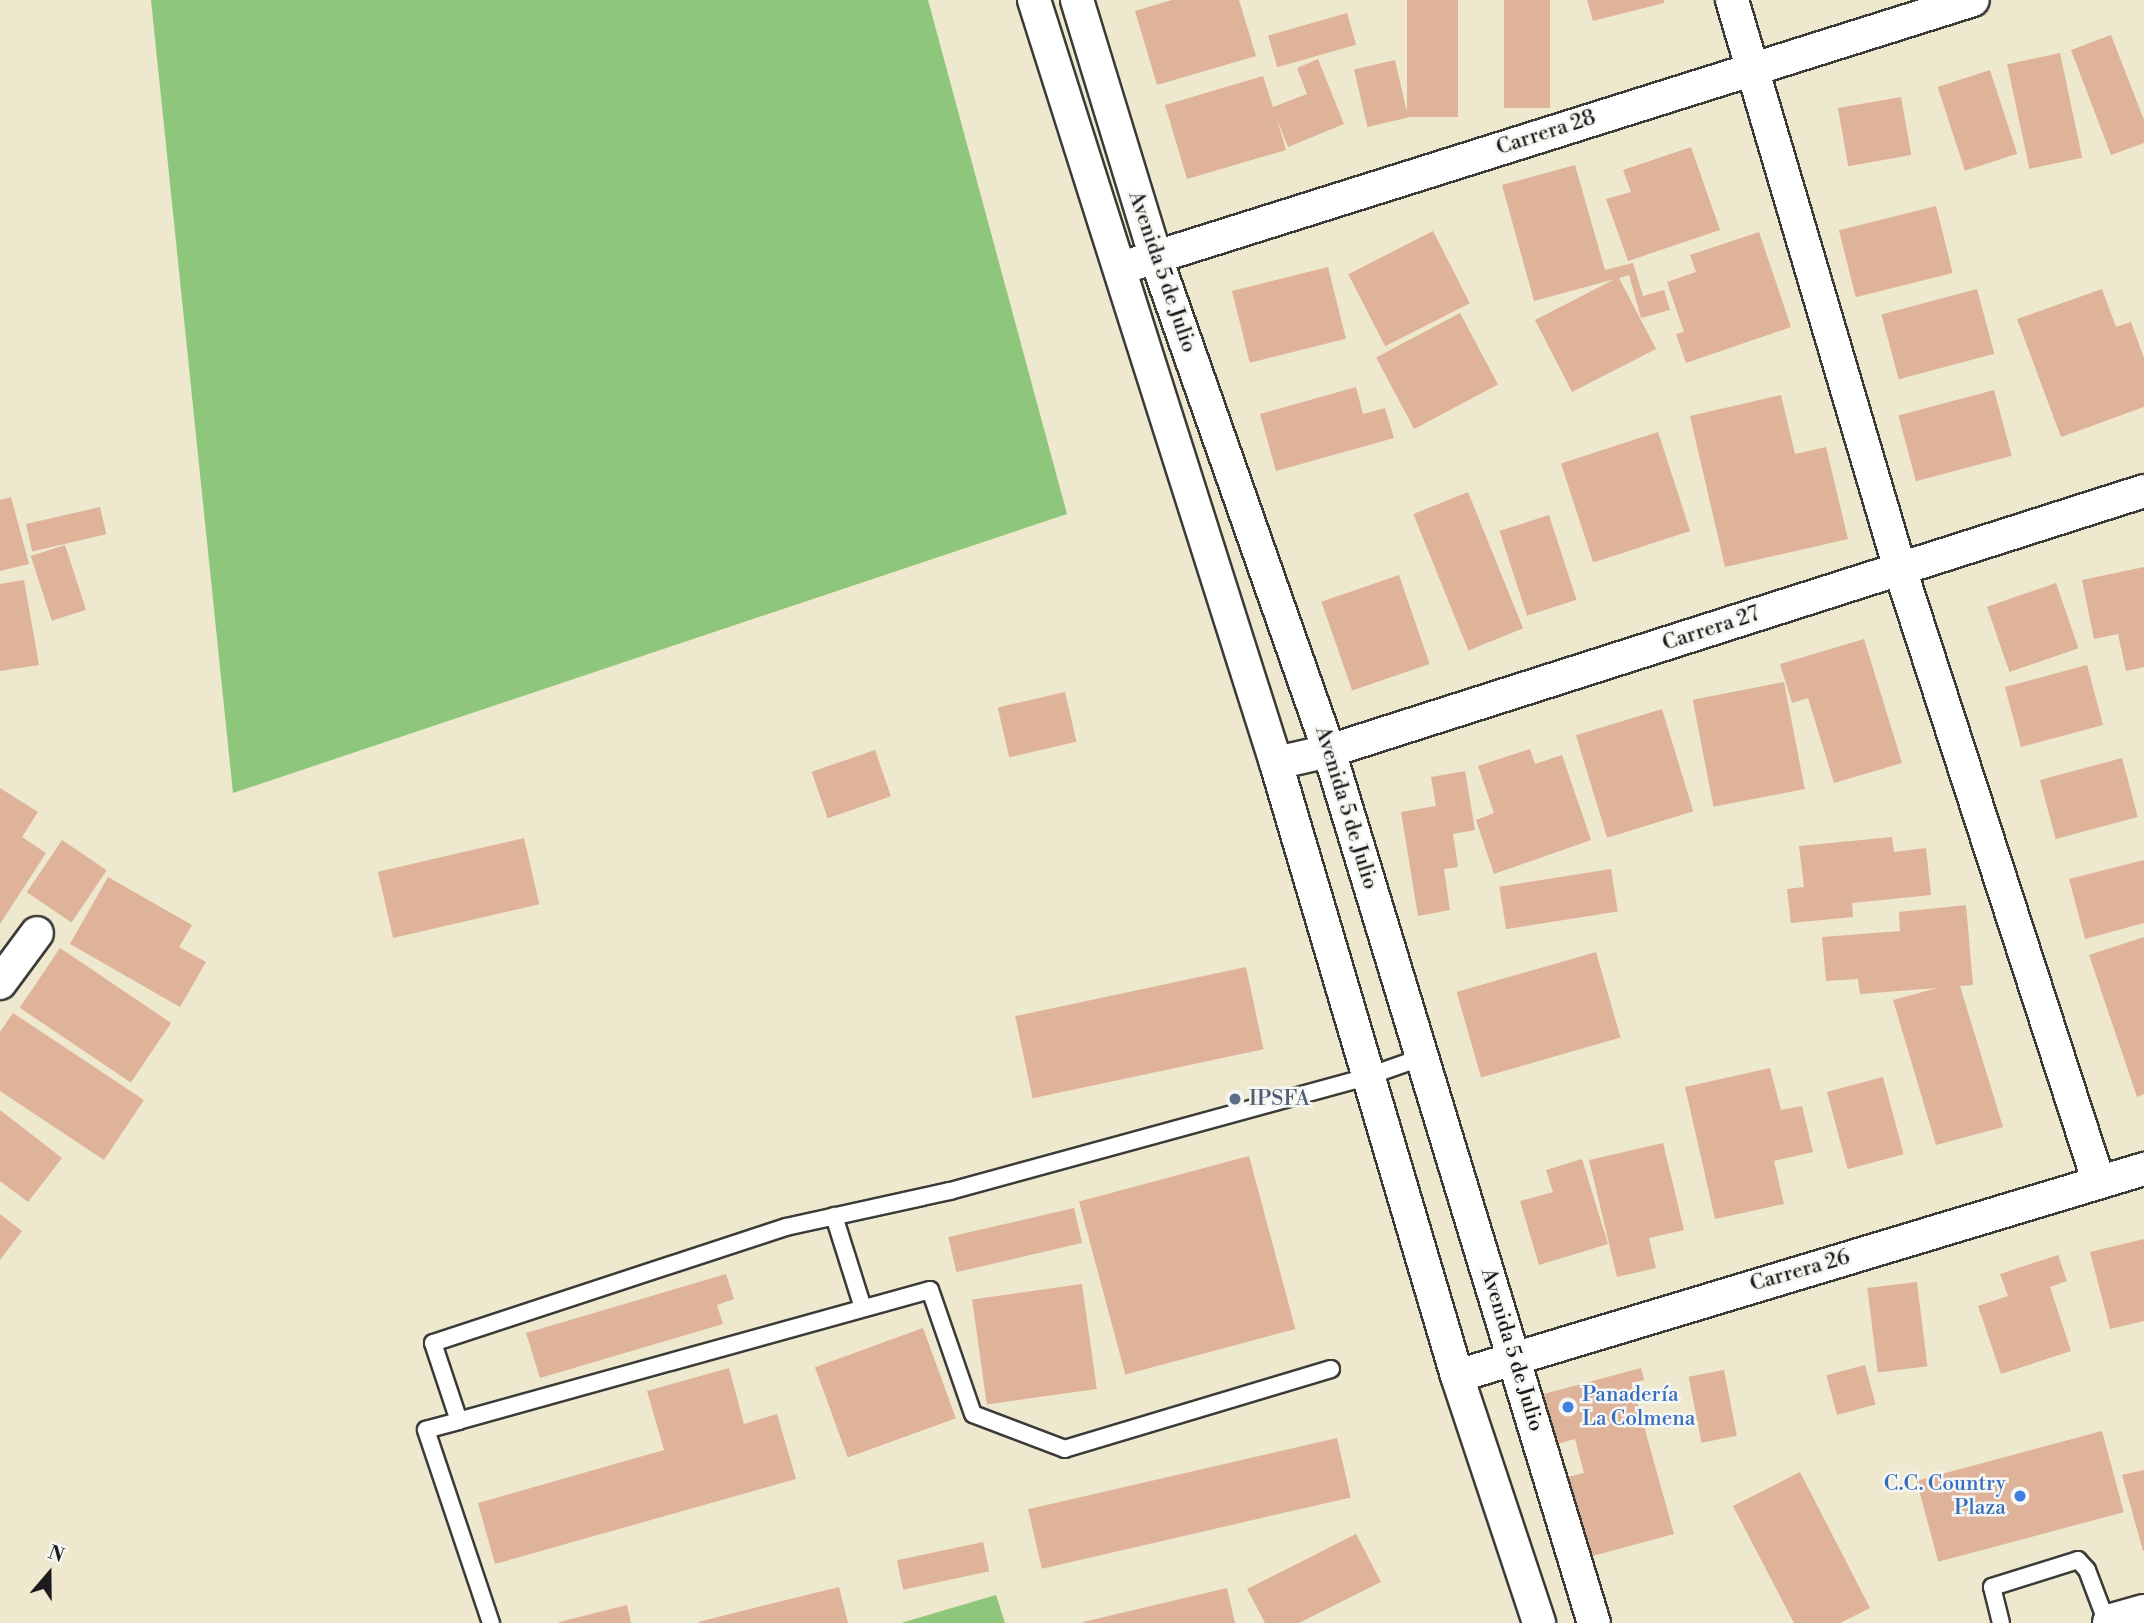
<!DOCTYPE html>
<meta charset="utf-8">
<style>
body{margin:0}
#map{position:relative;width:2144px;height:1623px;overflow:hidden;background:#ede8ce;font-family:"Libre Bodoni",serif}
div>[style]{position:absolute}
[style*='--x']{left:calc(var(--x)*1px);top:calc(var(--y)*1px);width:calc(var(--w)*1px);rotate:calc(var(--a)*1deg)}
.green>*{inset:0;background:#8ec77b}
.building>*{inset:0;background:#dfb399;transform-origin:0 0}
.roads{filter:drop-shadow(2px 0 #3b3b37) drop-shadow(-2px 0 #3b3b37) drop-shadow(0 2px #3b3b37) drop-shadow(0 -2px #3b3b37)}
.lane>*{height:16px;margin:-8px;padding:0 8px;transform-origin:8px;border-radius:8px;background:#fff}
.street>*{height:32px;margin:-16px;padding:0 16px;transform-origin:16px;border-radius:16px;background:#fff}
.secondary>*{height:38px;margin:-19px;padding:0 19px;transform-origin:19px;border-radius:19px;background:#fff}
.dots>*{width:19px;height:19px;translate:-50% -50%;box-sizing:border-box;border:4px solid #f6f6f2;border-radius:50%}
span{translate:-50% -50%;white-space:nowrap;text-align:center;line-height:1.15;-webkit-text-stroke:5px #f6f6f2;paint-order:stroke}
.street-label{font-size:21px;color:#1c1c1c}
.service-label{font-size:21px;color:#4e5e75}
.left{translate:0 -50%;text-align:left}
.shop-label{font-size:21px;color:#366cbe}
.right{translate:-100% -50%;text-align:right}
.north{position:absolute;left:14px;top:1539px;width:70px;height:70px;-webkit-text-stroke:5px #f6f6f2;paint-order:stroke;rotate:20deg;font-size:19px;font-weight:700;line-height:28px;text-align:center;color:#1c1c1c}
.north::after{content:'';display:block;margin:auto;width:24px;height:32px;background:#1c1c1c;clip-path:polygon(50% 0,100% 100%,50% 72%,0 100%)}
</style>
<div id="map">
<div class="green">
<i style="clip-path:polygon(151px 0,928px 0,1067px 514px,233px 793px)"></i>
<i style="clip-path:polygon(996px 1595px,1005px 1623px,901px 1623px)"></i>
</div>
<div class="building">
<i style="clip-path:polygon(1172px 0,1239px 0,1256px 56px,1157px 85px,1135px 11px)"></i>
<i style="left:1407px;top:0;width:51px;height:117px"></i>
<i style="left:1504px;top:0;width:46px;height:108px"></i>
<i style="clip-path:polygon(1587px 0,1664px 0,1664px 3px,1593px 21px)"></i>
<i style="left:1347px;top:13px;width:33px;height:82px;rotate:74deg"></i>
<i style="clip-path:polygon(2111px 35px,2144px 120px,2144px 143px,2111px 155px,2071px 50px)"></i>
<i style="left:2060px;top:53px;width:107px;height:54px;rotate:78deg"></i>
<i style="clip-path:polygon(1318px 59px,1344px 124px,1288px 147px,1277px 119px,1286px 150px,1187px 179px,1165px 105px,1263px 76px,1273px 107px,1307px 94px,1297px 68px)"></i>
<i style="left:1395px;top:60px;width:59px;height:42px;rotate:77deg"></i>
<i style="left:1990px;top:70px;width:88px;height:55px;rotate:72deg"></i>
<i style="left:1901px;top:97px;width:59px;height:64px;rotate:80deg"></i>
<i style="clip-path:polygon(1691px 147px,1720px 230px,1628px 261px,1606px 199px,1631px 192px,1623px 170px)"></i>
<i style="clip-path:polygon(1575px 165px,1605px 270px,1633px 263px,1643px 296px,1664px 290px,1670px 310px,1641px 318px,1629px 275px,1619px 278px,1656px 349px,1572px 392px,1535px 320px,1615px 279px,1534px 301px,1502px 185px)"></i>
<i style="left:1936px;top:206px;width:69px;height:100px;rotate:76deg"></i>
<i style="left:1433px;top:231px;width:81px;height:95px;rotate:63deg"></i>
<i style="clip-path:polygon(1759px 232px,1791px 327px,1686px 363px,1676px 334px,1684px 332px,1667px 282px,1696px 272px,1690px 255px)"></i>
<i style="left:1328px;top:267px;width:74px;height:99px;rotate:76deg"></i>
<i style="left:1977px;top:289px;width:67px;height:99px;rotate:75deg"></i>
<i style="clip-path:polygon(2102px 289px,2116px 327px,2131px 322px,2144px 358px,2144px 407px,2061px 437px,2017px 319px)"></i>
<i style="left:1460px;top:313px;width:81px;height:95px;rotate:62deg"></i>
<i style="clip-path:polygon(1356px 387px,1363px 414px,1385px 408px,1394px 438px,1276px 471px,1260px 414px)"></i>
<i style="left:1994px;top:390px;width:68px;height:99px;rotate:75deg"></i>
<i style="clip-path:polygon(1781px 395px,1795px 454px,1826px 447px,1848px 539px,1725px 567px,1690px 416px)"></i>
<i style="left:1658px;top:432px;width:104px;height:102px;rotate:72deg"></i>
<i style="left:1468px;top:492px;width:147px;height:59px;rotate:68deg"></i>
<i style="clip-path:polygon(11px 497px,29px 564px,0 571px,0 500px)"></i>
<i style="left:100px;top:507px;width:28px;height:76px;rotate:77deg"></i>
<i style="left:1549px;top:515px;width:89px;height:52px;rotate:72deg"></i>
<i style="left:65px;top:545px;width:68px;height:36px;rotate:72deg"></i>
<i style="clip-path:polygon(2144px 567px,2144px 667px,2126px 671px,2118px 634px,2094px 639px,2082px 580px)"></i>
<i style="left:1399px;top:575px;width:94px;height:82px;rotate:71deg"></i>
<i style="clip-path:polygon(24px 580px,39px 665px,0 671px,0 584px)"></i>
<i style="left:2056px;top:583px;width:69px;height:73px;rotate:71deg"></i>
<i style="clip-path:polygon(1864px 639px,1902px 763px,1834px 783px,1808px 698px,1792px 703px,1780px 664px)"></i>
<i style="left:2087px;top:665px;width:62px;height:85px;rotate:75deg"></i>
<i style="left:1784px;top:682px;width:109px;height:93px;rotate:79deg"></i>
<i style="left:1065px;top:692px;width:51px;height:69px;rotate:77deg"></i>
<i style="left:1662px;top:709px;width:107px;height:90px;rotate:73deg"></i>
<i style="clip-path:polygon(1530px 749px,1535px 764px,1562px 755px,1591px 840px,1494px 874px,1476px 820px,1494px 813px,1478px 766px)"></i>
<i style="left:875px;top:750px;width:49px;height:67px;rotate:71deg"></i>
<i style="left:2122px;top:758px;width:61px;height:85px;rotate:75deg"></i>
<i style="clip-path:polygon(1465px 771px,1475px 830px,1453px 834px,1458px 867px,1444px 869px,1450px 910px,1418px 916px,1401px 812px,1436px 806px,1431px 777px)"></i>
<i style="clip-path:polygon(0 788px,38px 812px,22px 837px,46px 853px,0 924px)"></i>
<i style="clip-path:polygon(1892px 837px,1894px 852px,1926px 848px,1931px 895px,1852px 903px,1853px 917px,1791px 923px,1787px 889px,1804px 887px,1799px 846px)"></i>
<i style="left:524px;top:838px;width:68px;height:150px;rotate:77deg"></i>
<i style="left:62px;top:840px;width:54px;height:63px;rotate:34deg"></i>
<i style="clip-path:polygon(2144px 860px,2144px 923px,2085px 939px,2069px 879px)"></i>
<i style="left:1611px;top:869px;width:43px;height:113px;rotate:81deg"></i>
<i style="clip-path:polygon(108px 877px,192px 925px,179px 947px,206px 962px,180px 1007px,70px 944px)"></i>
<i style="clip-path:polygon(1966px 905px,1973px 985px,1960px 986px,2003px 1127px,1936px 1145px,1893px 1000px,1937px 988px,1860px 994px,1858px 979px,1826px 981px,1822px 937px,1900px 931px,1899px 912px)"></i>
<i style="clip-path:polygon(2144px 937px,2144px 1094px,2137px 1097px,2089px 955px)"></i>
<i style="left:60px;top:948px;width:134px;height:72px;rotate:34deg"></i>
<i style="left:1596px;top:952px;width:89px;height:145px;rotate:74deg"></i>
<i style="left:1246px;top:967px;width:84px;height:236px;rotate:78deg"></i>
<i style="clip-path:polygon(13px 1013px,144px 1100px,104px 1160px,0 1091px,0 1032px)"></i>
<i style="clip-path:polygon(1770px 1068px,1781px 1110px,1802px 1106px,1813px 1152px,1774px 1161px,1784px 1204px,1715px 1219px,1685px 1087px)"></i>
<i style="left:1883px;top:1077px;width:80px;height:58px;rotate:75deg"></i>
<i style="clip-path:polygon(0 1110px,62px 1158px,28px 1202px,0 1181px)"></i>
<i style="clip-path:polygon(1663px 1143px,1684px 1230px,1649px 1238px,1656px 1268px,1617px 1277px,1589px 1160px)"></i>
<i style="left:1249px;top:1156px;width:179px;height:176px;rotate:75deg"></i>
<i style="clip-path:polygon(1582px 1159px,1608px 1244px,1539px 1265px,1520px 1201px,1553px 1192px,1546px 1170px)"></i>
<i style="left:1074px;top:1208px;width:36px;height:129px;rotate:77deg"></i>
<i style="clip-path:polygon(0 1214px,22px 1231px,0 1260px)"></i>
<i style="clip-path:polygon(2144px 1239px,2144px 1321px,2110px 1329px,2090px 1252px)"></i>
<i style="clip-path:polygon(2058px 1255px,2067px 1281px,2050px 1287px,2071px 1351px,2001px 1374px,1978px 1306px,2008px 1296px,2000px 1274px)"></i>
<i style="clip-path:polygon(726px 1274px,734px 1299px,717px 1305px,723px 1324px,540px 1378px,526px 1333px)"></i>
<i style="left:1917px;top:1282px;width:85px;height:50px;rotate:83deg"></i>
<i style="left:1082px;top:1284px;width:106px;height:111px;rotate:82deg"></i>
<i style="left:923px;top:1328px;width:96px;height:115px;rotate:70deg"></i>
<i style="left:1865px;top:1365px;width:41px;height:40px;rotate:75deg"></i>
<i style="clip-path:polygon(729px 1368px,744px 1424px,777px 1414px,796px 1479px,495px 1564px,478px 1503px,664px 1450px,647px 1391px)"></i>
<i style="clip-path:polygon(1641px 1368px,1644px 1380px,1632px 1383px,1674px 1534px,1585px 1558px,1564px 1478px,1584px 1473px,1575px 1439px,1550px 1446px,1536px 1396px)"></i>
<i style="left:1724px;top:1370px;width:67px;height:36px;rotate:79deg"></i>
<i style="left:2102px;top:1431px;width:84px;height:192px;rotate:75deg"></i>
<i style="left:1337px;top:1438px;width:61px;height:317px;rotate:77deg"></i>
<i style="clip-path:polygon(2144px 1470px,2144px 1551px,2143px 1551px,2122px 1475px)"></i>
<i style="clip-path:polygon(1800px 1472px,1870px 1608px,1840px 1623px,1794px 1623px,1733px 1506px)"></i>
<i style="clip-path:polygon(1356px 1534px,1381px 1582px,1299px 1623px,1265px 1623px,1247px 1589px)"></i>
<i style="left:983px;top:1542px;width:30px;height:88px;rotate:78deg"></i>
<i style="clip-path:polygon(839px 1587px,848px 1623px,699px 1623px,698px 1622px)"></i>
<i style="clip-path:polygon(1227px 1588px,1235px 1623px,1083px 1623px,1083px 1622px)"></i>
<i style="clip-path:polygon(627px 1605px,631px 1623px,559px 1623px,559px 1622px)"></i>
</div>
<div class="roads">
<div class="lane">
<i style="--x:834;--y:1216;--w:96;--a:72.5"></i>
<i style="--x:1331;--y:1369;--w:278;--a:163.3"></i>
<i style="--x:1065;--y:1449;--w:98;--a:-159.2"></i>
<i style="--x:973;--y:1414;--w:131;--a:-109.1"></i>
<i style="--x:930;--y:1290;--w:489;--a:164.5"></i>
<i style="--x:459;--y:1421;--w:82;--a:-108.4"></i>
<i style="--x:433;--y:1343;--w:372;--a:-18.2"></i>
<i style="--x:786;--y:1227;--w:168;--a:-12.4"></i>
<i style="--x:950;--y:1191;--w:434;--a:-15.3"></i>
<i style="--x:1369;--y:1076;--w:57;--a:-19.4"></i>
<i style="--x:459;--y:1421;--w:34;--a:165"></i>
<i style="--x:426;--y:1430;--w:204;--a:71.4"></i>
<i style="--x:2001;--y:1623;--w:37;--a:-104"></i>
<i style="--x:1992;--y:1587;--w:90;--a:-17.4"></i>
<i style="--x:2078;--y:1560;--w:13;--a:48"></i>
<i style="--x:2087;--y:1570;--w:57;--a:69.3"></i>
</div>
<div class="street">
<i style="--x:1034;--y:0;--w:800;--a:72.4"></i>
<i style="--x:1276;--y:763;--w:639;--a:73.55"></i>
<i style="--x:1457;--y:1376;--w:260;--a:71.6"></i>
<i style="--x:1077;--y:0;--w:270;--a:73"></i>
<i style="--x:1156;--y:258;--w:522;--a:70.66"></i>
<i style="--x:1329;--y:751;--w:911;--a:73.1"></i>
<i style="--x:1732;--y:0;--w:593;--a:73.55"></i>
<i style="--x:1900;--y:569;--w:645;--a:72.04"></i>
<i style="--x:1137;--y:263;--w:876;--a:-17.46"></i>
<i style="--x:1276;--y:763;--w:54;--a:-12.8"></i>
<i style="--x:1329;--y:751;--w:855;--a:-17.69"></i>
<i style="--x:0;--y:983;--w:62;--a:-53.5"></i>
<i style="--x:1457;--y:1376;--w:718;--a:-16.77"></i>
</div>
<div class="secondary">
<i style="--x:2112;--y:1623;--w:33;--a:-16"></i>
</div>
</div>
<div class="dots">
<i style="left:1235px;top:1099px;background:#5c6f8a"></i>
<i style="left:1568px;top:1407px;background:#3f7fe0"></i>
<i style="left:2020px;top:1496px;background:#3f7fe0"></i>
</div>
<div class="street-label">
<span style="left:1546px;top:133px;rotate:-18deg">Carrera 28</span>
<span style="left:1162px;top:272px;rotate:71deg">Avenida 5 de Julio</span>
<span style="left:1711px;top:629px;rotate:-18deg">Carrera 27</span>
<span style="left:1346px;top:808px;rotate:73deg">Avenida 5 de Julio</span>
<span style="left:1800px;top:1271px;rotate:-16deg">Carrera 26</span>
<span style="left:1512px;top:1350px;rotate:73deg">Avenida 5 de Julio</span>
</div>
<div class="service-label">
<span class="left" style="left:1249px;top:1099px">IPSFA</span>
</div>
<div class="shop-label">
<span class="left" style="left:1582px;top:1407px">Panadería<br>La Colmena</span>
<span class="right" style="left:2006px;top:1496px">C.C. Country<br>Plaza</span>
</div>
<div class="north">N</div>
</div>
